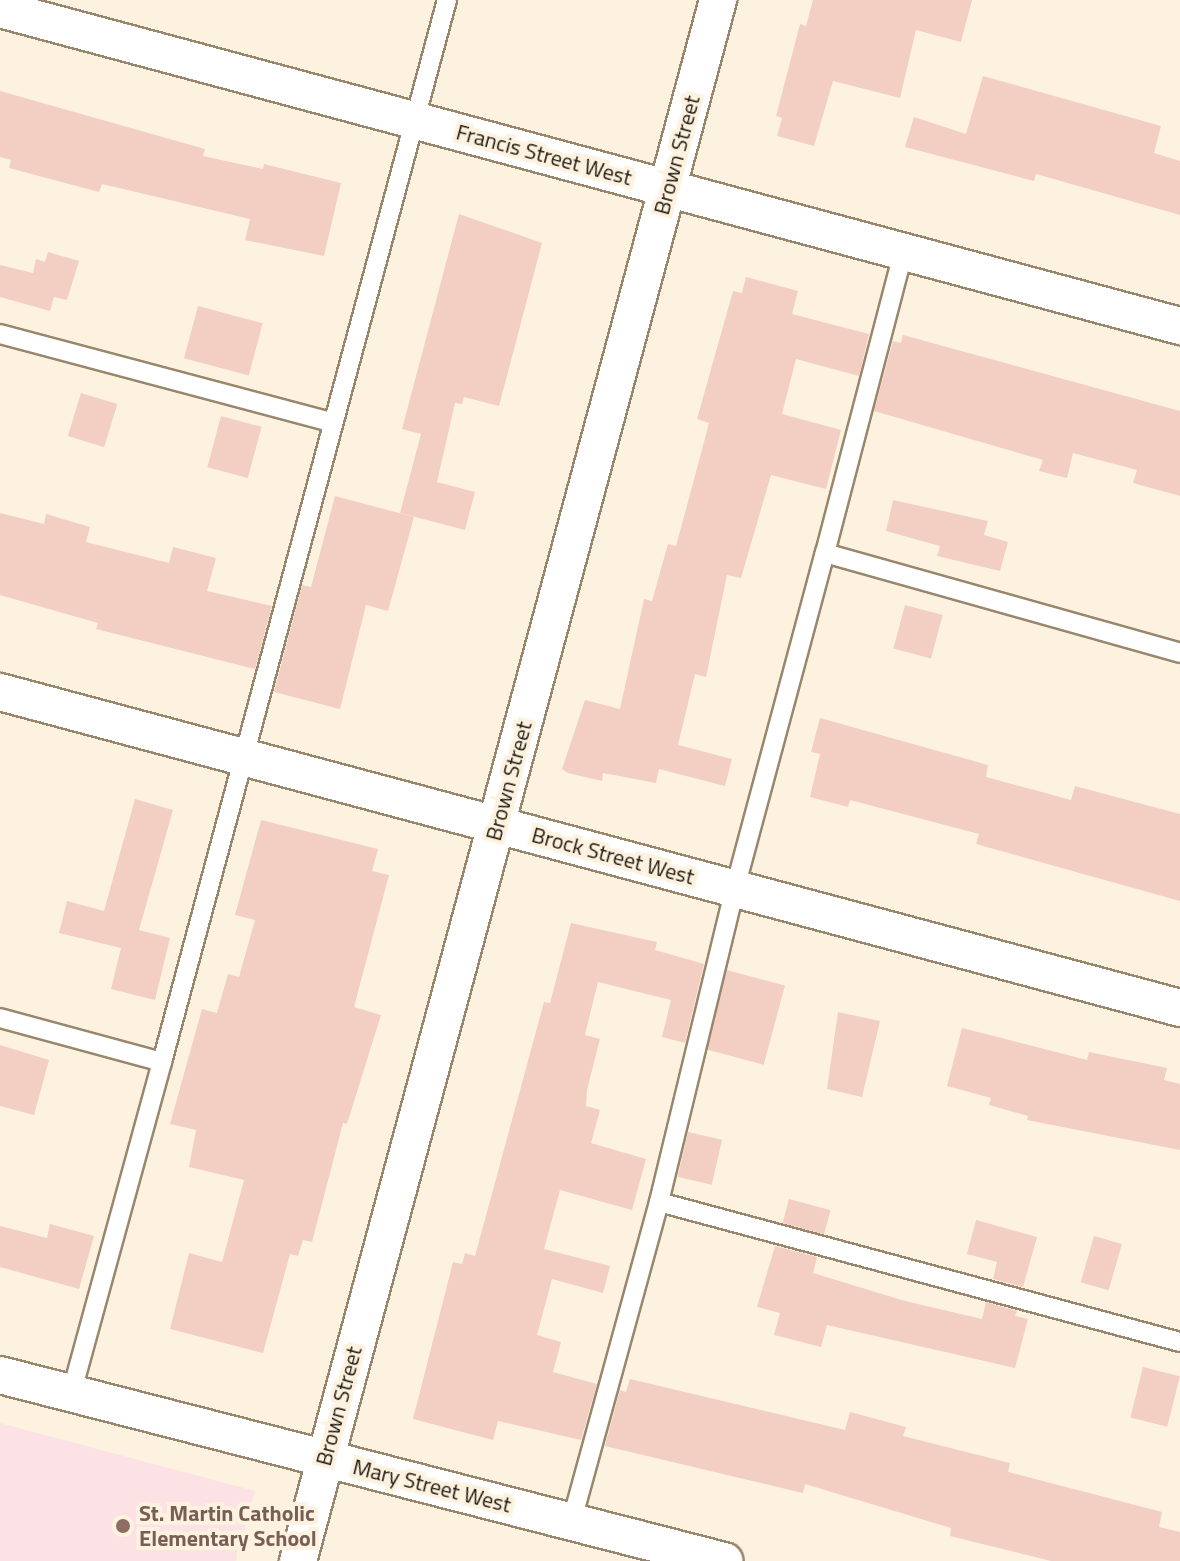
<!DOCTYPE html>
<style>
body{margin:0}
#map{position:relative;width:1180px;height:1561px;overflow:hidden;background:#fdf2e0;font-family:"Titillium Web",sans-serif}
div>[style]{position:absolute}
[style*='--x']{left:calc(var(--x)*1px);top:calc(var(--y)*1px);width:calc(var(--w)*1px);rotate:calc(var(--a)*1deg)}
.education>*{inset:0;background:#fde2e5}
.building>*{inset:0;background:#f2cfc2;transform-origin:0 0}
.roads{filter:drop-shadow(2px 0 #98876c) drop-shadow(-2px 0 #98876c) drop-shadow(0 2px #98876c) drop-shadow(0 -2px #98876c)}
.service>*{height:18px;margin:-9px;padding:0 9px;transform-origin:9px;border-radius:9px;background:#fff}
.minor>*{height:36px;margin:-18px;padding:0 18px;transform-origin:18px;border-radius:18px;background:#fff}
.dots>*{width:22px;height:22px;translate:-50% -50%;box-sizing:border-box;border:4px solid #fdf2e0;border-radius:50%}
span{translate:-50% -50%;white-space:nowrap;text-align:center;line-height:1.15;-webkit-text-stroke:8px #fdf2e0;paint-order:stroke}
.street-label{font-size:22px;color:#211a10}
.education-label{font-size:22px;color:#785e54;font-weight:700}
.left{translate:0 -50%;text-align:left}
</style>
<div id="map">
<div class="education">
<i style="clip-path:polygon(0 1423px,255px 1491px,236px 1561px,0 1561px)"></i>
</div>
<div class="building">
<i style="clip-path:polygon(813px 0,972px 0,961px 42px,916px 30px,900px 98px,833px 81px,814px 146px,777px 136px,782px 118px,776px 116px,800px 24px,806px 26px)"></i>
<i style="clip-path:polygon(983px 76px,1161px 126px,1154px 153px,1180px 161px,1180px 215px,1036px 174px,1034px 181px,905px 147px,914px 117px,966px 134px)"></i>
<i style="clip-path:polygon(0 91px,205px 149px,203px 156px,263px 169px,264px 164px,341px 183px,324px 256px,245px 240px,250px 219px,102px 184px,99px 192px,9px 168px,11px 160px,0 157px)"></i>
<i style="clip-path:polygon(459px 214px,542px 243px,499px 406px,464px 397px,462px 404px,455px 403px,437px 482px,475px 492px,465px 530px,400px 513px,421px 434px,402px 429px)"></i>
<i style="clip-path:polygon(48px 252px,79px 261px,67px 300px,54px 297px,50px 311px,0 297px,0 265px,33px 273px,36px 259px,45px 262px)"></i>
<i style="clip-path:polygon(746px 277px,798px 291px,792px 314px,869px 334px,859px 376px,796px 359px,782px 414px,841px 430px,826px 489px,771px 475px,741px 578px,727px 575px,706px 677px,695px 674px,678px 745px,732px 759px,725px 786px,659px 769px,656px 783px,603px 773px,602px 781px,568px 773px,562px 769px,585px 700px,620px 709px,644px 599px,652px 601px,668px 544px,676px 546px,692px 487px,709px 423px,697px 419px,733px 291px,742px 293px)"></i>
<i style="left:198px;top:306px;width:67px;height:54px;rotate:15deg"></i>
<i style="clip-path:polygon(903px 335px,1180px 411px,1180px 496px,1133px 483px,1137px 470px,1073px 453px,1067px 478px,1039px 471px,1043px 460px,874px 411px,893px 341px,901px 343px)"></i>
<i style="left:81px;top:393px;width:38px;height:45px;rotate:17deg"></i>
<i style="left:221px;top:416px;width:42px;height:53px;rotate:15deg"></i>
<i style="clip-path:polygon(335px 496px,414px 517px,388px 611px,366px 605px,340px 709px,274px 692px,302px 585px,311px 587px)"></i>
<i style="clip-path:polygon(893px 500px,988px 521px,984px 535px,1008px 542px,1000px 571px,937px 556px,940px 546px,886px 531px)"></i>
<i style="clip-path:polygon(0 513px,44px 524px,46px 514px,90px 527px,86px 542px,169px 563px,173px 547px,216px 558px,207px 591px,272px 606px,255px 669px,96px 629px,98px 623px,0 595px)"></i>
<i style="left:905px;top:605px;width:39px;height:45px;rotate:15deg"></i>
<i style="clip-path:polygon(820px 718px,988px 765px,986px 777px,1071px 800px,1075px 786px,1180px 814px,1180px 901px,976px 844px,979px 834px,850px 800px,848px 807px,810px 797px,820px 754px,811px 752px)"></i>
<i style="clip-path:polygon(135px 799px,173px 810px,139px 930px,170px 938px,155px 1000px,111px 989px,121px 948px,59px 933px,67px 901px,104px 911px)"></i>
<i style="clip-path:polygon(261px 820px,378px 849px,372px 871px,389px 875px,354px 1007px,381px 1015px,347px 1124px,343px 1123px,312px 1242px,303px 1240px,298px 1256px,290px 1254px,263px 1353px,170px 1329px,189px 1253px,222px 1262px,244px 1180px,189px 1167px,196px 1130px,170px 1124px,202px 1009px,217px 1013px,228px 974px,239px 977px,255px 920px,235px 915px)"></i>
<i style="clip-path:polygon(571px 923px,657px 942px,655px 950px,704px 964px,685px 1043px,662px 1037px,671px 1000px,598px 982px,585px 1035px,600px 1039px,587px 1090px,586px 1106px,600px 1110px,591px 1143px,646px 1159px,632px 1210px,560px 1190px,544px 1249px,610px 1266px,603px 1293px,552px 1279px,537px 1335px,561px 1342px,553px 1372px,597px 1384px,581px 1440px,498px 1421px,493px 1440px,413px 1419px,453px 1262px,462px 1264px,465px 1253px,475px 1256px,544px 1002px,550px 1003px)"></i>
<i style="left:727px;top:970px;width:60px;height:82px;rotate:15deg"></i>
<i style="clip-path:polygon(838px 1012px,880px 1021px,862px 1097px,827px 1089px)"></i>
<i style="clip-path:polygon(962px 1028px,1087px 1060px,1089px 1052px,1167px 1068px,1164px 1080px,1180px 1084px,1180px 1150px,1027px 1120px,1028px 1116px,989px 1105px,991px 1098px,947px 1086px)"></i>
<i style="clip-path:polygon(0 1045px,49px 1060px,34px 1115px,0 1106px)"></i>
<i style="left:688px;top:1132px;width:35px;height:46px;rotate:13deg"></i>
<i style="left:789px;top:1199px;width:43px;height:25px;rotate:15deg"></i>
<i style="clip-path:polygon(976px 1220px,1037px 1237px,1023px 1287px,993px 1279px,997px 1262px,967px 1254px)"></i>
<i style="clip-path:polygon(50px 1224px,94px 1236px,79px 1289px,0 1267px,0 1226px,47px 1238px)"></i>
<i style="left:1094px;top:1236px;width:29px;height:48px;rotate:16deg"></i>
<i style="clip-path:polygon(775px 1246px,817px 1257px,813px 1273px,905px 1301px,982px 1319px,986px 1302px,1017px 1311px,1015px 1316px,1028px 1319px,1015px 1368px,827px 1325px,821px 1347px,774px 1335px,780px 1313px,757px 1307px)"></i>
<i style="left:1143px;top:1367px;width:38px;height:52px;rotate:14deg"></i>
<i style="clip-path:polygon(630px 1379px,845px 1430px,850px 1412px,906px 1427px,903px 1436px,1010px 1463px,1008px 1472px,1162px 1512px,1159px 1527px,1180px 1532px,1180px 1561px,1051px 1561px,950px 1536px,951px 1528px,805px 1484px,803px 1493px,605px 1446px,620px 1390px,626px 1392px)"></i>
</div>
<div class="roads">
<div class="service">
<i style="--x:0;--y:334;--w:342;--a:14.9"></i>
<i style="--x:825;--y:553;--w:310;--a:-75.4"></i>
<i style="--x:0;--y:1018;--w:168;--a:15.2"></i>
<i style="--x:162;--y:1062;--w:344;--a:105.3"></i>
<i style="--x:162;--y:1062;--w:1100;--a:-74.98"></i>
<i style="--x:659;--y:1202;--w:539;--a:15.04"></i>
<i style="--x:572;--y:1520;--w:330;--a:-74.7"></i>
<i style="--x:659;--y:1202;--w:323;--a:-76.4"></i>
<i style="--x:735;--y:888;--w:347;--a:-75"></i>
<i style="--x:825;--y:553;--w:369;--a:15.7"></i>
</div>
<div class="minor">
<i style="--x:0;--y:9;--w:1222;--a:15.04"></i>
<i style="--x:0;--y:692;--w:1222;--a:14.99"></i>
<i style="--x:0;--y:1375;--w:748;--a:14.41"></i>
<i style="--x:298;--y:1561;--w:1617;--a:-74.94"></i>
</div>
</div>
<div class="dots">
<i style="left:123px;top:1526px;background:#8d6e63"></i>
</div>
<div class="street-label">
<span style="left:544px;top:155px;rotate:15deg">Francis Street West</span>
<span style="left:677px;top:155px;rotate:-75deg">Brown Street</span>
<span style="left:509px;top:781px;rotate:-75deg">Brown Street</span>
<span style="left:613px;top:856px;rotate:15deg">Brock Street West</span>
<span style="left:339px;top:1406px;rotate:-75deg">Brown Street</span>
<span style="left:432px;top:1486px;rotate:14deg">Mary Street West</span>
</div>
<div class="education-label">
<span class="left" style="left:139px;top:1526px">St. Martin Catholic<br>Elementary School</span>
</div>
</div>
